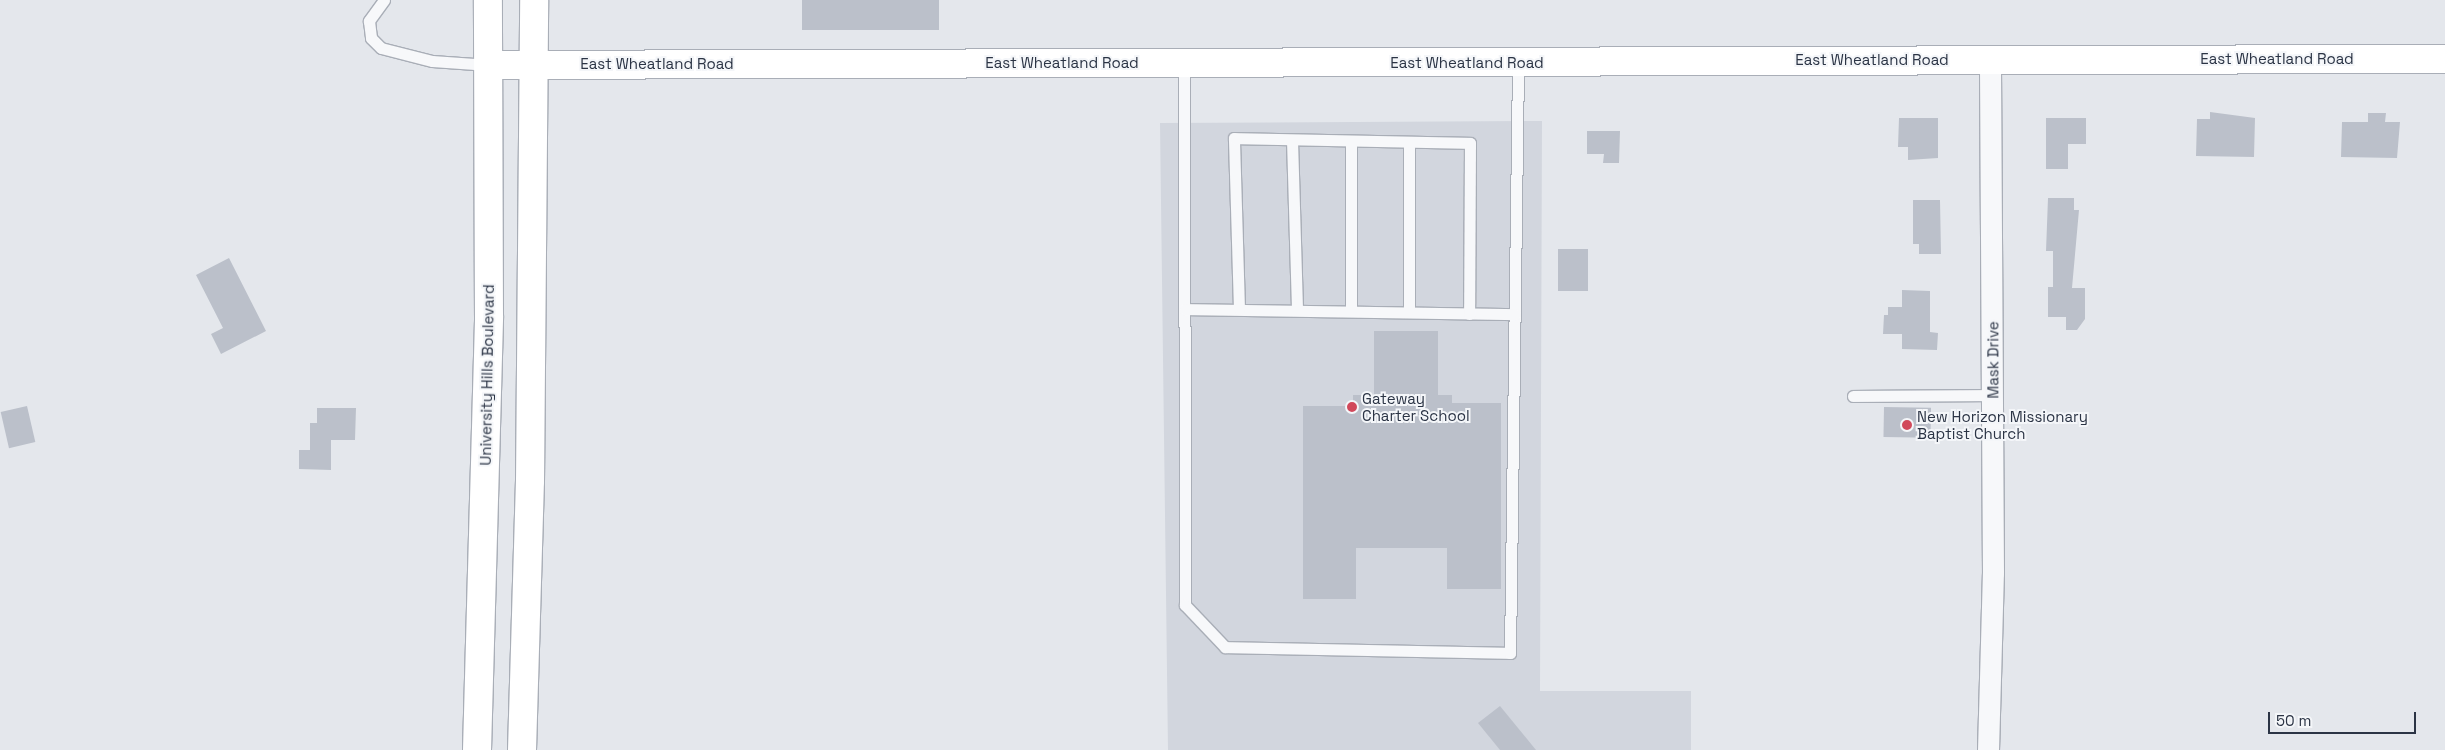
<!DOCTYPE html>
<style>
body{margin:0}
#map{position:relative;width:2445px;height:750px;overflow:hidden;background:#e4e7ec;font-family:"Space Grotesk",sans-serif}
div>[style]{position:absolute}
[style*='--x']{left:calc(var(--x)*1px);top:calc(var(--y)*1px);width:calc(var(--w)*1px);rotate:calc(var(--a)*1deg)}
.built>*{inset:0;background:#d2d6de}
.building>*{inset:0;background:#bbc0ca;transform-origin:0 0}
.roads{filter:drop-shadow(1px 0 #a9aeb7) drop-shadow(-1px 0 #a9aeb7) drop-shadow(0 1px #a9aeb7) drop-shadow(0 -1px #a9aeb7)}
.lane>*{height:11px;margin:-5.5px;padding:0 5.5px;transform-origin:5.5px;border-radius:5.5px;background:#f7f8fa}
.street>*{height:21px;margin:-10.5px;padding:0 10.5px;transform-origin:10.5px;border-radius:10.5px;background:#f7f8fa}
.secondary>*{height:28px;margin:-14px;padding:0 14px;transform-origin:14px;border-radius:14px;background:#fff}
.dots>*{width:14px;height:14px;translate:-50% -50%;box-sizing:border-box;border:2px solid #f4f6f9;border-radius:50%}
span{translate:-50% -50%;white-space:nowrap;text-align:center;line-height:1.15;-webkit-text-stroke:4px #f4f6f9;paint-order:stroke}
.street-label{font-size:15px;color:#2b3445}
.poi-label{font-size:15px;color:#2b3445}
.left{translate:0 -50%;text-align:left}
.scale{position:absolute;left:2268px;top:712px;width:148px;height:22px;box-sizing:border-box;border:2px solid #2b3445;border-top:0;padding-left:6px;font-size:15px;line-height:18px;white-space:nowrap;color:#2b3445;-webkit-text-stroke:4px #f4f6f9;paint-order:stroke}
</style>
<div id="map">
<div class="built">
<i style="clip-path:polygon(1542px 121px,1540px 691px,1691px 691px,1691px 750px,1168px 750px,1160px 123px)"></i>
</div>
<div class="building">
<i style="left:802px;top:0;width:137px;height:30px"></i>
<i style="clip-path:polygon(2210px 112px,2255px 118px,2254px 157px,2196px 156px,2197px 119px,2210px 119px)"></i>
<i style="clip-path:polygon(2368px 113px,2386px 113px,2385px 122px,2400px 122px,2397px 158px,2341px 157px,2342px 122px,2368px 122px)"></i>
<i style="clip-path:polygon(1899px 118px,1938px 118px,1938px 158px,1908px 160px,1908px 147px,1898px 147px)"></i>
<i style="clip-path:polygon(2046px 118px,2086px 118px,2086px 144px,2068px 144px,2068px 169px,2046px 169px)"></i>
<i style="clip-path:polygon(1587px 131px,1620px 131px,1619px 163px,1603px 163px,1604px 154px,1587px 154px)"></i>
<i style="clip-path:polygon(2048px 198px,2074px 198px,2074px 210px,2079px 210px,2072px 288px,2085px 288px,2085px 319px,2077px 330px,2066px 330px,2066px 317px,2048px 317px,2048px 287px,2053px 287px,2053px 251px,2046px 251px)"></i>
<i style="clip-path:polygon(1913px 200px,1940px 200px,1941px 254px,1919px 254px,1919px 244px,1913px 244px)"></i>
<i style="left:1558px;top:249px;width:30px;height:42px"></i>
<i style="clip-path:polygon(229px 258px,266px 331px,221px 354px,211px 334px,223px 328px,196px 275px)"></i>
<i style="clip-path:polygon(1902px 290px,1930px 291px,1930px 332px,1938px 333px,1937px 350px,1902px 349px,1902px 334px,1883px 334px,1884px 315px,1888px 315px,1888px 307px,1902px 307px)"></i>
<i style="clip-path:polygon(1374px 331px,1438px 331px,1438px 395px,1452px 395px,1452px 403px,1501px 403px,1501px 589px,1447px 589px,1447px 548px,1356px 548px,1356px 599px,1303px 599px,1303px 406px,1353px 406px,1353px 395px,1374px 395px)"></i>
<i style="left:27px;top:406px;width:37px;height:27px;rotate:77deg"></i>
<i style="left:1884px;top:407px;width:47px;height:30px;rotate:1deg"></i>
<i style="clip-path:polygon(317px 408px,356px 408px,355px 440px,331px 440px,331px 470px,299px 469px,299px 450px,310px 450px,310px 423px,317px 423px)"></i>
<i style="clip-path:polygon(1500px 706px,1536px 750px,1500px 750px,1478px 723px)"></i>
</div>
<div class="roads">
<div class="lane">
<i style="--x:384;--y:0;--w:26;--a:126"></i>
<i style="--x:369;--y:21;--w:17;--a:83"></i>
<i style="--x:371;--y:38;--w:14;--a:45"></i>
<i style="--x:381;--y:48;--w:53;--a:14.3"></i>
<i style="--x:432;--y:61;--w:57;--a:4"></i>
<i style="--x:1184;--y:63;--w:542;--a:89.89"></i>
<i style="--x:1185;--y:605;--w:58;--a:46.4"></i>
<i style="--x:1225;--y:647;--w:285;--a:1.2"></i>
<i style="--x:1510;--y:653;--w:590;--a:-89.22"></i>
<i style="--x:1292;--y:140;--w:170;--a:88.3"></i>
<i style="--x:1351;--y:141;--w:170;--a:90"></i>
<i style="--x:1409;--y:142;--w:170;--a:90"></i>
<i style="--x:1185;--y:309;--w:330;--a:0.9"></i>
<i style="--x:1239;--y:309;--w:171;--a:-91.7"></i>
<i style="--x:1234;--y:138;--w:236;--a:1.2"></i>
<i style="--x:1470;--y:143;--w:171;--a:90.3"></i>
<i style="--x:1853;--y:396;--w:140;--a:-0.4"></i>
</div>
<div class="street">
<i style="--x:1988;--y:750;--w:177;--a:-88.4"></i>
<i style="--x:1993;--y:573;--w:513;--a:-90.34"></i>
</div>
<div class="secondary">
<i style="--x:489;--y:65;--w:1956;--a:-0.18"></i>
<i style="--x:477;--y:750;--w:434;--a:-88.4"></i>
<i style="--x:489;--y:316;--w:316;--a:-90.2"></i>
<i style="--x:522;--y:750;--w:269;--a:-88.3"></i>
<i style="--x:530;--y:481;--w:481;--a:-89.5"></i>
</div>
</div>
<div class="dots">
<i style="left:1352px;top:407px;background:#d1495b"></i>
<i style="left:1907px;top:425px;background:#d1495b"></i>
</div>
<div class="street-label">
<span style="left:2277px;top:59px">East Wheatland Road</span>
<span style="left:1872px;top:60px">East Wheatland Road</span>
<span style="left:1062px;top:63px">East Wheatland Road</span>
<span style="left:1467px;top:63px">East Wheatland Road</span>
<span style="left:657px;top:64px">East Wheatland Road</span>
<span style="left:1993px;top:360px;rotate:-90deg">Mask Drive</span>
<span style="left:487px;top:375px;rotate:-89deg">University Hills Boulevard</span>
</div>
<div class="poi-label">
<span class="left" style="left:1362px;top:407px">Gateway<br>Charter School</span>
<span class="left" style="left:1917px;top:425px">New Horizon Missionary<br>Baptist Church</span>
</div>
<div class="scale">50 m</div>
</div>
